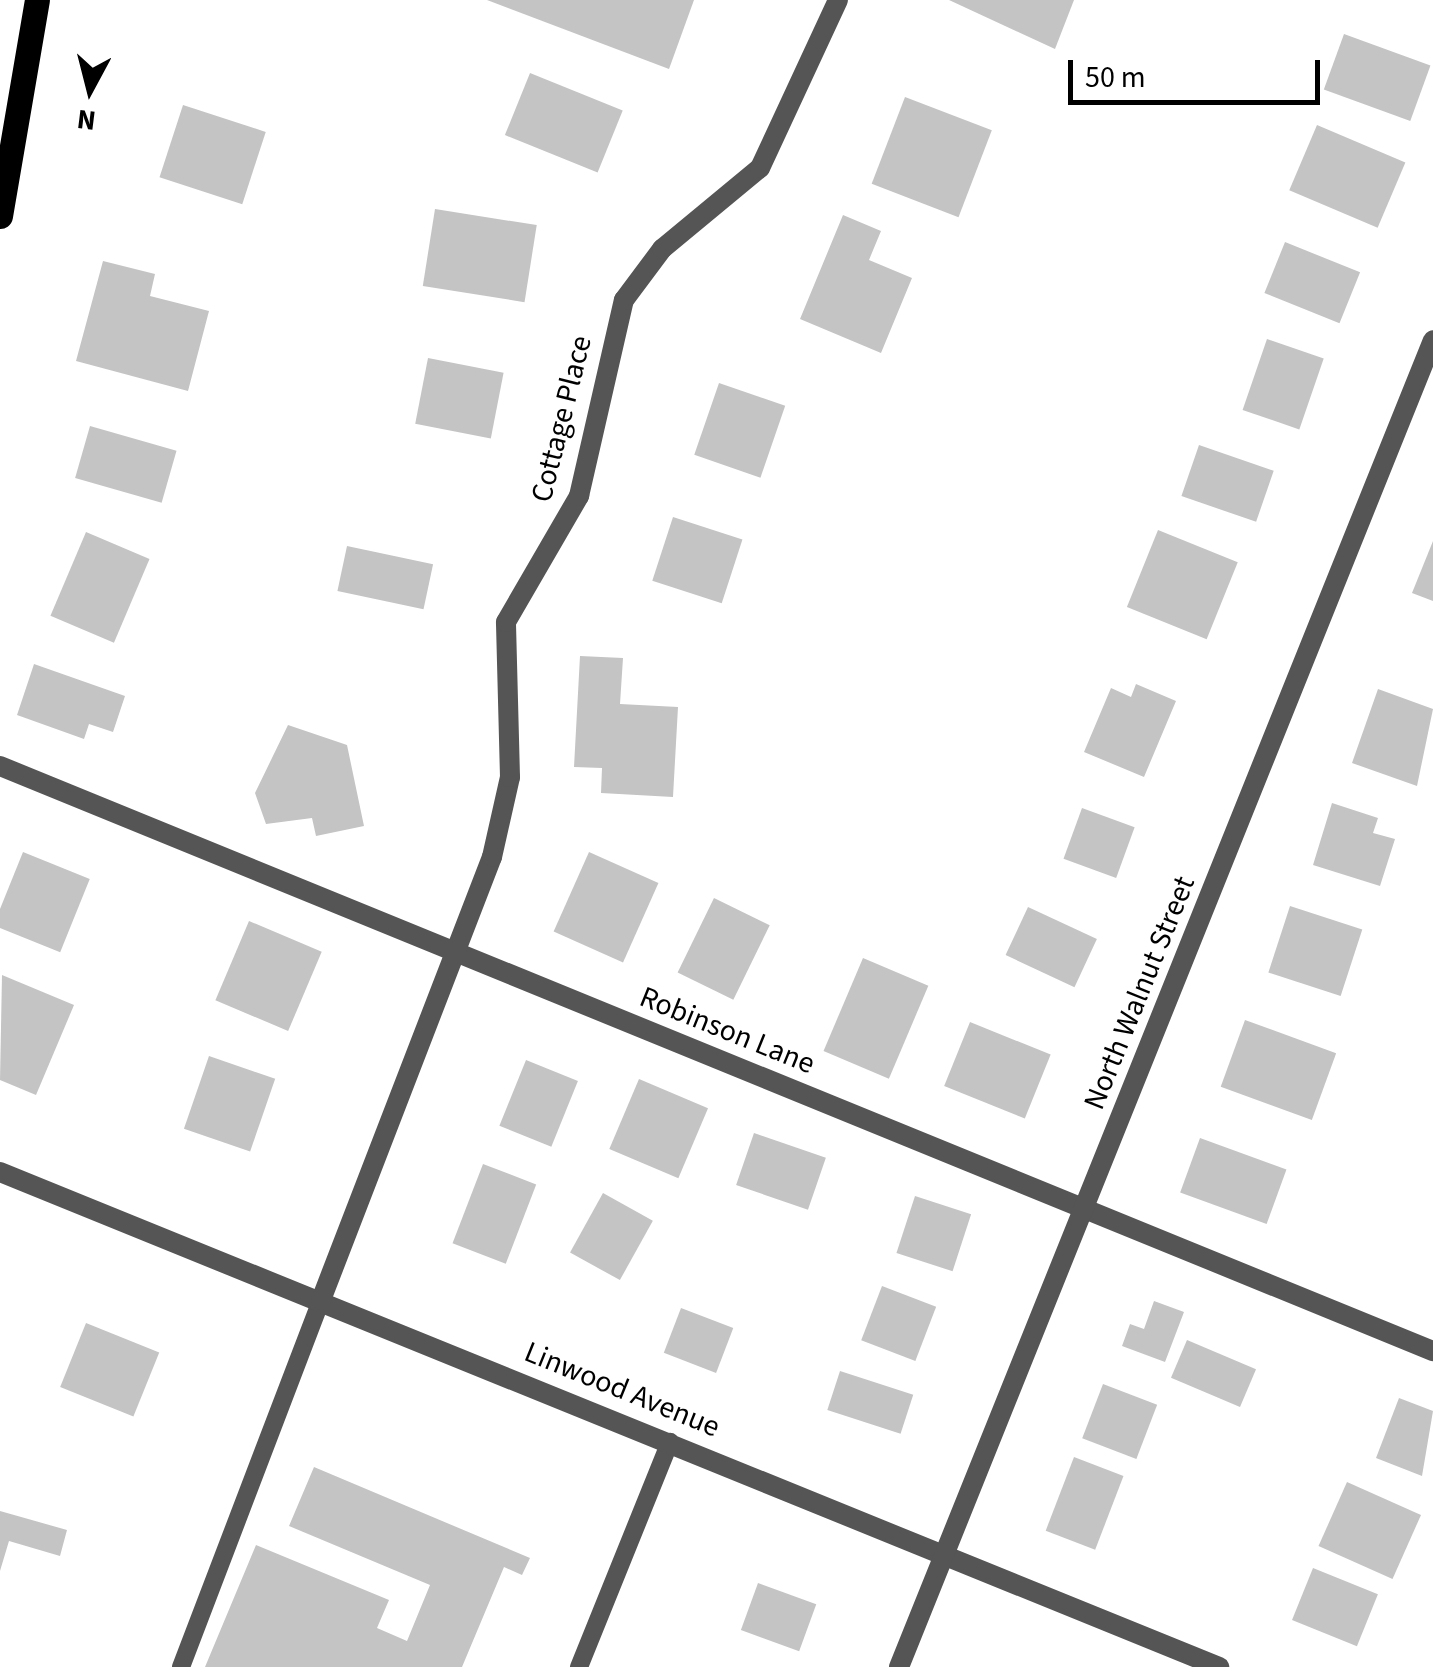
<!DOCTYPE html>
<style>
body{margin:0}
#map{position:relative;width:1433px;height:1667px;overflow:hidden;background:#fff;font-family:"Source Sans 3",sans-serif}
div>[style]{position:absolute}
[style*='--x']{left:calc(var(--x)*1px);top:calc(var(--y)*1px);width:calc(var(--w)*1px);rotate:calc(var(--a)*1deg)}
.building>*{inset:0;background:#c4c4c4;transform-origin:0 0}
.service>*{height:18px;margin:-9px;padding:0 9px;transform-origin:9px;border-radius:9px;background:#555}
.minor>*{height:20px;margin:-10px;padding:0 10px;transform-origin:10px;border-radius:10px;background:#555}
.primary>*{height:25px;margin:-12.5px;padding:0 12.5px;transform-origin:12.5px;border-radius:12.5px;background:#000}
span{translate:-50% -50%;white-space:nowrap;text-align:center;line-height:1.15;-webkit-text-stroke:10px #fff;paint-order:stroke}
.street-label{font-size:30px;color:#000}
.north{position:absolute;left:40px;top:40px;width:100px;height:100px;-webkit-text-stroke:8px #fff;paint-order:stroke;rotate:187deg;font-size:28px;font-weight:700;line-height:40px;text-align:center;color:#000}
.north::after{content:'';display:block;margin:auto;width:35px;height:45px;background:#000;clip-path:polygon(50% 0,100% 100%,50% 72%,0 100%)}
.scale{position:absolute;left:1068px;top:60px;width:252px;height:45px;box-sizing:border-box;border:5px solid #000;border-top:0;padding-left:12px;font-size:30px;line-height:35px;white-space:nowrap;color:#000;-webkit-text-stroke:8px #fff;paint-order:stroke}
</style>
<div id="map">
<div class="building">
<i style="clip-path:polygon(487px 0,694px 0,669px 69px)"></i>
<i style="clip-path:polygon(949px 0,1074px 0,1055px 49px)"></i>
<i style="left:1344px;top:34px;width:92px;height:59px;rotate:20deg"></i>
<i style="left:530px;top:73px;width:100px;height:67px;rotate:22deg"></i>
<i style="left:905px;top:97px;width:93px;height:93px;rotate:21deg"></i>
<i style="left:183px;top:105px;width:87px;height:76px;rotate:18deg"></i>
<i style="left:1317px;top:125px;width:96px;height:71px;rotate:23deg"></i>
<i style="left:435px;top:209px;width:103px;height:78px;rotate:9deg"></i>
<i style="clip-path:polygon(843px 215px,881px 231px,869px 260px,912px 278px,881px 353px,800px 319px)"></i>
<i style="left:1285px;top:242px;width:81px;height:55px;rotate:22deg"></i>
<i style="clip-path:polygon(103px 261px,155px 274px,150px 296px,209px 311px,188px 391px,76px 361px)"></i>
<i style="left:1267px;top:339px;width:60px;height:75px;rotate:19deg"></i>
<i style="left:428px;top:358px;width:77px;height:67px;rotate:11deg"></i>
<i style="left:719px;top:383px;width:70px;height:76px;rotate:19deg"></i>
<i style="left:90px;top:426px;width:90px;height:54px;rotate:16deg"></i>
<i style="left:1199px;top:445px;width:79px;height:54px;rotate:19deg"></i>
<i style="left:673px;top:517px;width:73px;height:67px;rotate:18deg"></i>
<i style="left:1158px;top:530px;width:86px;height:83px;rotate:22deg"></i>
<i style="left:86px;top:532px;width:69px;height:91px;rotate:23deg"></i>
<i style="clip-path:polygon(1433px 541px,1433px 601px,1412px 593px)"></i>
<i style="left:347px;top:546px;width:88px;height:46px;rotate:12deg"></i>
<i style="clip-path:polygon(580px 656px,623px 658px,620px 704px,678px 707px,673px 797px,601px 793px,602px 768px,574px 767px)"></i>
<i style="clip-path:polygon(34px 664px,125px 696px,113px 732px,89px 724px,84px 739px,17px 715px)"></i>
<i style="clip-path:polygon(1136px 684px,1176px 701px,1144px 777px,1084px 752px,1111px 688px,1131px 697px)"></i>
<i style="clip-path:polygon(1378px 689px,1433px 709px,1417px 786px,1352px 763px)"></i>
<i style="clip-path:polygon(288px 725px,347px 745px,364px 826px,316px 836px,312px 818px,266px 824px,255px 793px)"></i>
<i style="clip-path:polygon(1332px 803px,1378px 818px,1373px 833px,1395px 839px,1380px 886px,1313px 865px)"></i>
<i style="left:1082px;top:808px;width:56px;height:54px;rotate:20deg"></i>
<i style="left:23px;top:852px;width:72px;height:79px;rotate:22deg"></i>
<i style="left:589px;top:852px;width:76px;height:87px;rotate:24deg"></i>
<i style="left:714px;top:898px;width:62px;height:83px;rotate:26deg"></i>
<i style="left:1290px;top:906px;width:76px;height:70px;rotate:18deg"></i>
<i style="left:1028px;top:907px;width:76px;height:53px;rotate:25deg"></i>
<i style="left:249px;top:921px;width:79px;height:86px;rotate:23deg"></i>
<i style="left:863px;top:958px;width:71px;height:101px;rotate:23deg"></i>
<i style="clip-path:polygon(2px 975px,74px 1005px,36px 1095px,0 1080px)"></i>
<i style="left:1245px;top:1020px;width:97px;height:71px;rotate:20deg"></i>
<i style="left:970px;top:1022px;width:87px;height:69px;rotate:22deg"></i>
<i style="left:209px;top:1056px;width:70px;height:77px;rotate:19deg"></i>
<i style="left:526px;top:1060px;width:56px;height:71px;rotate:22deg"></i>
<i style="left:639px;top:1079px;width:75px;height:76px;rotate:23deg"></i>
<i style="left:754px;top:1133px;width:76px;height:55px;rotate:19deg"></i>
<i style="left:1200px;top:1138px;width:92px;height:58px;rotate:20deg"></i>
<i style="left:483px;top:1164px;width:57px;height:85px;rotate:21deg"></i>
<i style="left:603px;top:1193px;width:57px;height:68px;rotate:29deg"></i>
<i style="left:915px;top:1196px;width:59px;height:60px;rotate:18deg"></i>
<i style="left:882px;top:1286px;width:58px;height:58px;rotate:21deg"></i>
<i style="clip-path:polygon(1154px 1301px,1184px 1312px,1165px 1362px,1122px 1346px,1130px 1324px,1144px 1329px)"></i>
<i style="left:681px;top:1308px;width:56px;height:48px;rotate:21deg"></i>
<i style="left:86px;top:1323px;width:79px;height:69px;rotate:22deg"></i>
<i style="left:1187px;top:1340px;width:75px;height:41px;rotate:23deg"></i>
<i style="left:840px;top:1371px;width:77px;height:41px;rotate:18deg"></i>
<i style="left:1103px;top:1384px;width:58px;height:58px;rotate:21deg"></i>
<i style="clip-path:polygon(1399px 1398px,1433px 1411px,1422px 1476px,1376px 1458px)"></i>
<i style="left:1074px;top:1457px;width:53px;height:79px;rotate:21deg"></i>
<i style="clip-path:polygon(314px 1467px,530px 1558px,522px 1575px,504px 1567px,462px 1667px,205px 1667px,256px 1545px,389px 1600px,377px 1628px,407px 1641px,430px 1585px,289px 1526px)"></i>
<i style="left:1347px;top:1482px;width:81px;height:70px;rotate:24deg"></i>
<i style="clip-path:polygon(0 1511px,67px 1530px,60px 1556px,9px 1541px,0 1571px)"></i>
<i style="left:1313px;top:1568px;width:70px;height:56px;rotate:22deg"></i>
<i style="left:758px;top:1583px;width:62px;height:50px;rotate:20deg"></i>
</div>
<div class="service">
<i style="--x:181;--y:1667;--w:393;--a:-69.1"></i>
<i style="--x:579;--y:1667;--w:243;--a:-68"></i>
</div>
<div class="minor">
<i style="--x:0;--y:766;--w:1548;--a:22.21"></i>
<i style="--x:0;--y:1172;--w:1316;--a:22.1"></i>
<i style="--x:321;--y:1300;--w:475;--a:-68.9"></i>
<i style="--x:492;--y:857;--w:82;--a:-77.3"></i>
<i style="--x:510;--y:777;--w:155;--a:-91.5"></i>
<i style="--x:506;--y:622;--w:146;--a:-59.9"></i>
<i style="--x:579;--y:496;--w:201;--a:-77.1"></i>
<i style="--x:624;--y:300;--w:64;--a:-53.3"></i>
<i style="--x:662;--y:249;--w:127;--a:-39.6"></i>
<i style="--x:760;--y:168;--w:185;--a:-65.1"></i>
<i style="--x:899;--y:1667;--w:1430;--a:-68.08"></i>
</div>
<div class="primary">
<i style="--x:0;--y:216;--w:219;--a:-80.3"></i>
</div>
<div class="street-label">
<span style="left:562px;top:419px;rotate:-76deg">Cottage Place</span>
<span style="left:1140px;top:993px;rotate:-68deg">North Walnut Street</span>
<span style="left:727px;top:1031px;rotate:22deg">Robinson Lane</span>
<span style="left:622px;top:1390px;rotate:22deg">Linwood Avenue</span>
</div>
<div class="north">N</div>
<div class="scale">50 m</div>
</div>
